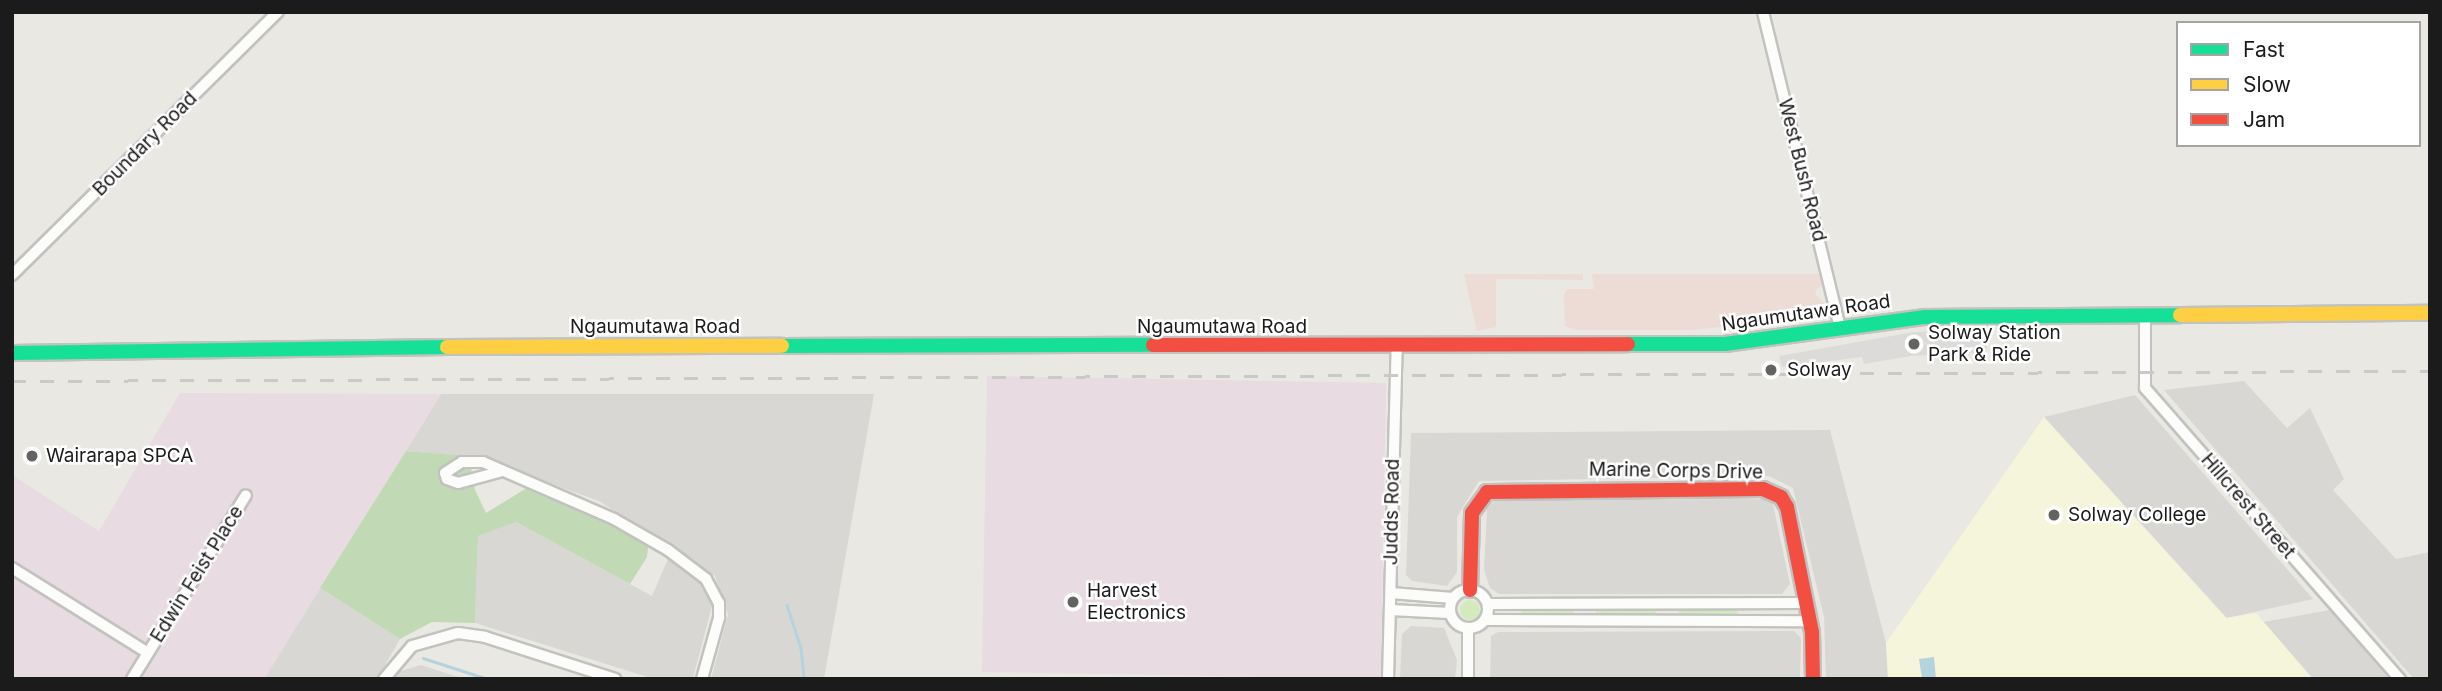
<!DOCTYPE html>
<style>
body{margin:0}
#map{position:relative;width:2442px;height:691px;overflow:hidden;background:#eae8e2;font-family:Inter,sans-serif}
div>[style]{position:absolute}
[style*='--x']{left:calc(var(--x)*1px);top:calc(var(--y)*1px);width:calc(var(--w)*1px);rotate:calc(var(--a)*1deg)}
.residential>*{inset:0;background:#d9d7d4}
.commercial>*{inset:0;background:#eddbd6}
.industrial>*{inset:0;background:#e8dbe1;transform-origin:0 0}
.education>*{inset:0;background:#f4f5db}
.grass>*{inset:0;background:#d3eabe;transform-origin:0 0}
.round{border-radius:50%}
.forest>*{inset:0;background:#c1dab5}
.parking>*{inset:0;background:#dcdbd9}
.water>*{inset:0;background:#b3d4df}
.stream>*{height:2.5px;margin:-1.25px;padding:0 1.25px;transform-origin:1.25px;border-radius:1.25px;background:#b3d4df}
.roads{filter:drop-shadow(2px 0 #c2c2bf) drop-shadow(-2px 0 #c2c2bf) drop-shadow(0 2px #c2c2bf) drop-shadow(0 -2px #c2c2bf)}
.street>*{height:10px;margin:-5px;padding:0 5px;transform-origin:5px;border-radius:5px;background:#fcfcfb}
.street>.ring{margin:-5px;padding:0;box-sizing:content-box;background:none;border:10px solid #fcfcfb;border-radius:50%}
.fast>*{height:14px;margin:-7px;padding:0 7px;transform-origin:7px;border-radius:7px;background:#16e098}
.slow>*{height:14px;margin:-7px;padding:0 7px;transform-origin:7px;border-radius:7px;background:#ffcf43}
.jam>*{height:14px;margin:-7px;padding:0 7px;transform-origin:7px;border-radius:7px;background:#f24e42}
.rail>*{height:2.5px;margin-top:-1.25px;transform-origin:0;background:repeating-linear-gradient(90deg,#c9c9c8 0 14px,transparent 0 28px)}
.dots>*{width:19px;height:19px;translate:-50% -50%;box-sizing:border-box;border:4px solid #fff;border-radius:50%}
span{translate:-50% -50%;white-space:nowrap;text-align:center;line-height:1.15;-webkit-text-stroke:5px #fff;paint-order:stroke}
.street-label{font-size:19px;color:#1b1b1b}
.poi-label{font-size:19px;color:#1b1b1b}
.left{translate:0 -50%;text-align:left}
.frame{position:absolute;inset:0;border:14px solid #1b1b1b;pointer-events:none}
.legend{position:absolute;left:2176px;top:21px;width:245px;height:126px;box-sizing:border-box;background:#fff;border:2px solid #a4a4a4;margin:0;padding:9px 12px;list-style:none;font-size:21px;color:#1b1b1b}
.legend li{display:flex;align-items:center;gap:14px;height:35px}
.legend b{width:35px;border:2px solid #a4a4a4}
</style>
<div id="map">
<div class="residential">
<i style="clip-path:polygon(2244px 381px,2287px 428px,2310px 408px,2344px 479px,2333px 490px,2396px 559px,2430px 552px,2430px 679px,2414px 679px,2164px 390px)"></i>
<i style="clip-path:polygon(441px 394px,874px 394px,824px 679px,711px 679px,728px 615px,715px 576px,599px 501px,477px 457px,406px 451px)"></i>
<i style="clip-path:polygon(2135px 395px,2313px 599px,2227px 618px,2044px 417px)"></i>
<i style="clip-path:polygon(1830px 430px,1886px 643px,1888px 679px,1826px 679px,1824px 617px,1793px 488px,1769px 476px,1479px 481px,1457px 517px,1457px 572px,1447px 586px,1412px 581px,1406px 575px,1411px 433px)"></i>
<i style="clip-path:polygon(1766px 499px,1773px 504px,1790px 584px,1782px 594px,1499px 594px,1490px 588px,1484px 570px,1487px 509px,1495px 500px)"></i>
<i style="clip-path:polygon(516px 522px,652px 596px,668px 559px,698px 580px,712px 606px,693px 678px,654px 679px,475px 623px,478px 536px)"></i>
<i style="clip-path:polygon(320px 588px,400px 639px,377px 679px,264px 679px)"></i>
<i style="clip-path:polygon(2330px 610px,2389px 679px,2313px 679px,2263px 622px)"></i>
<i style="clip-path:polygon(1411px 626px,1444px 628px,1457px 660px,1455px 679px,1400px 679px,1402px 634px)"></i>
<i style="clip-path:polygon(1794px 631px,1801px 638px,1800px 679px,1490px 679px,1491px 636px,1498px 632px)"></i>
<i style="clip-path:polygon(421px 665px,464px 679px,391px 679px,394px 673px)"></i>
</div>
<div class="commercial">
<i style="clip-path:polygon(1464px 274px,1819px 274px,1822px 286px,1815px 290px,1816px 295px,1828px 307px,1824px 315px,1693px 330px,1576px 330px,1565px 326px,1564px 296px,1567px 289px,1594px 289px,1592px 274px,1583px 274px,1583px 280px,1496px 279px,1496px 327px,1477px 331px)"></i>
</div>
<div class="industrial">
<i style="left:1386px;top:383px;width:296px;height:399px;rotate:91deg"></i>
<i style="clip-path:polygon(180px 393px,441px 394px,264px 679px,12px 679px,12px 475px,99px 531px)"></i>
</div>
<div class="education">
<i style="clip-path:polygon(2044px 417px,2226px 618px,2256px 613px,2313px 679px,1888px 679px,1886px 643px)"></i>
</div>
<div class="grass">
<i class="round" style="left:1460px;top:600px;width:20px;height:20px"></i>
<i style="clip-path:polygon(1738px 609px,1738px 616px,1679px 616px,1678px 610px)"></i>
<i style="left:1521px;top:610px;width:52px;height:6px"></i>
<i style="left:1596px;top:610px;width:60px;height:6px"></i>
</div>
<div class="forest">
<i style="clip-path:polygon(406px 451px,469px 456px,475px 490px,486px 513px,530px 486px,649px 539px,647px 557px,630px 584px,516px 522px,478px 536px,475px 623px,432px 622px,400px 639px,320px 588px)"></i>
</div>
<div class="parking">
<i style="clip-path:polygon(1993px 329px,1985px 352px,1911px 356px,1864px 364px,1862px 357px,1782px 367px,1779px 356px,1914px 332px)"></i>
</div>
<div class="water">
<i style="clip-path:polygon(1934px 657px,1936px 679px,1922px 679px,1919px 659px)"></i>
</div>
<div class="stream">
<i style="--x:787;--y:605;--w:45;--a:72"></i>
<i style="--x:801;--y:648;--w:31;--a:84"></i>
<i style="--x:423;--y:658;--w:68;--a:17.9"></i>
</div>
<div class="roads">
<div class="street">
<i style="--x:1763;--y:12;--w:325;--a:76.3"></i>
<i style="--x:12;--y:275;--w:374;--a:-44.7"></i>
<i style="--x:2145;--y:315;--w:73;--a:90"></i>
<i style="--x:2145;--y:388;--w:387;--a:48.8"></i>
<i style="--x:499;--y:472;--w:42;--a:165"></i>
<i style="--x:458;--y:483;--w:12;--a:-160"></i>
<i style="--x:447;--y:479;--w:6;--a:-108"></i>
<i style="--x:445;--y:473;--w:20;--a:-33"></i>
<i style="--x:462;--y:462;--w:21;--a:0"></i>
<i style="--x:483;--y:462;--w:143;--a:23.5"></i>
<i style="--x:614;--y:519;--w:62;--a:29.9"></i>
<i style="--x:668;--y:550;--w:48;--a:37.3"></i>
<i style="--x:706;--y:579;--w:27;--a:62"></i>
<i style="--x:719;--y:603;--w:15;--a:90"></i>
<i style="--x:719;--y:618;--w:63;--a:105.6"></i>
<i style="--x:12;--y:568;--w:160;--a:32"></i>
<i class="ring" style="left:1450px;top:590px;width:28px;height:28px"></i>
<i style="--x:1391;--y:593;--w:62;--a:4.6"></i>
<i style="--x:1488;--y:604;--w:318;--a:-0.2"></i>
<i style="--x:1390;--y:610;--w:60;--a:2.9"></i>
<i style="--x:1485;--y:620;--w:325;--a:0.2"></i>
<i style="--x:132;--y:679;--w:216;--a:-58.2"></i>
<i style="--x:384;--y:679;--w:43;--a:-49.7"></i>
<i style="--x:412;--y:646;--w:48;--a:-15.8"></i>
<i style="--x:458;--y:633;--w:27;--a:8"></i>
<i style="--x:485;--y:637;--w:137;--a:17.9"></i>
<i style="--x:1388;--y:679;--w:333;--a:-88.5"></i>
<i style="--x:1468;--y:679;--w:50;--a:-90"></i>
</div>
<div class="fast">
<i style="--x:1628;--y:344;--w:97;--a:0"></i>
<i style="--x:1725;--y:344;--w:202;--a:-7.7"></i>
<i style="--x:1925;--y:317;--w:255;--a:-0.4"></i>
<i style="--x:782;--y:346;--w:371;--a:-0.2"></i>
<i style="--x:12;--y:353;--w:435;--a:-0.8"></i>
</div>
<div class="slow">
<i style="--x:2180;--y:315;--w:250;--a:-0.5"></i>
<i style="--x:447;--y:347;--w:335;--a:-0.2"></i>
</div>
<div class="jam">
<i style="--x:1153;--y:345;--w:475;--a:-0.1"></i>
<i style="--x:1470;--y:590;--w:77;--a:-88.5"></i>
<i style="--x:1472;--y:513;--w:26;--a:-54"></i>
<i style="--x:1487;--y:492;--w:276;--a:-0.6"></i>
<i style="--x:1763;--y:489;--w:20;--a:24"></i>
<i style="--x:1781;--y:497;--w:12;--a:59"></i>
<i style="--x:1787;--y:507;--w:127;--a:78.7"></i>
<i style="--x:1812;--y:632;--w:47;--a:88.8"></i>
</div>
</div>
<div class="rail">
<i style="--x:12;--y:381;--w:2418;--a:-0.24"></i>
</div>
<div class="dots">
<i style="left:1914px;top:344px;background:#636361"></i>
<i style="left:1771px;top:370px;background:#636361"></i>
<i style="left:32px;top:456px;background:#636361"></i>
<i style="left:2054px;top:515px;background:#636361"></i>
<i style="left:1073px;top:602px;background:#636361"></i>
</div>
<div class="street-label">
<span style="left:145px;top:144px;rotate:-45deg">Boundary Road</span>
<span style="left:1802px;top:170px;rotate:76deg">West Bush Road</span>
<span style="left:1806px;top:313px;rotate:-8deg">Ngaumutawa Road</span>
<span style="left:655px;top:327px">Ngaumutawa Road</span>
<span style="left:1222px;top:327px">Ngaumutawa Road</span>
<span style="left:1676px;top:471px;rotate:1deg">Marine Corps Drive</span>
<span style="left:2248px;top:506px;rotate:49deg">Hillcrest Street</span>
<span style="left:1392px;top:512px;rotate:-89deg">Judds Road</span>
<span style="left:197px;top:574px;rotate:-58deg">Edwin Feist Place</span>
</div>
<div class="poi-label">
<span class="left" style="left:1928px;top:344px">Solway Station<br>Park &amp; Ride</span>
<span class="left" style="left:1787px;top:370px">Solway</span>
<span class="left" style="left:46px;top:456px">Wairarapa SPCA</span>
<span class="left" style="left:2068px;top:515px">Solway College</span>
<span class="left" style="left:1087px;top:602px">Harvest<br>Electronics</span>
</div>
<div class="frame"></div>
<ul class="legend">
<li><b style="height:9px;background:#16e098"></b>Fast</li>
<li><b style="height:9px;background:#ffcf43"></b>Slow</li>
<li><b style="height:9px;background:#f24e42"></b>Jam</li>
</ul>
</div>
